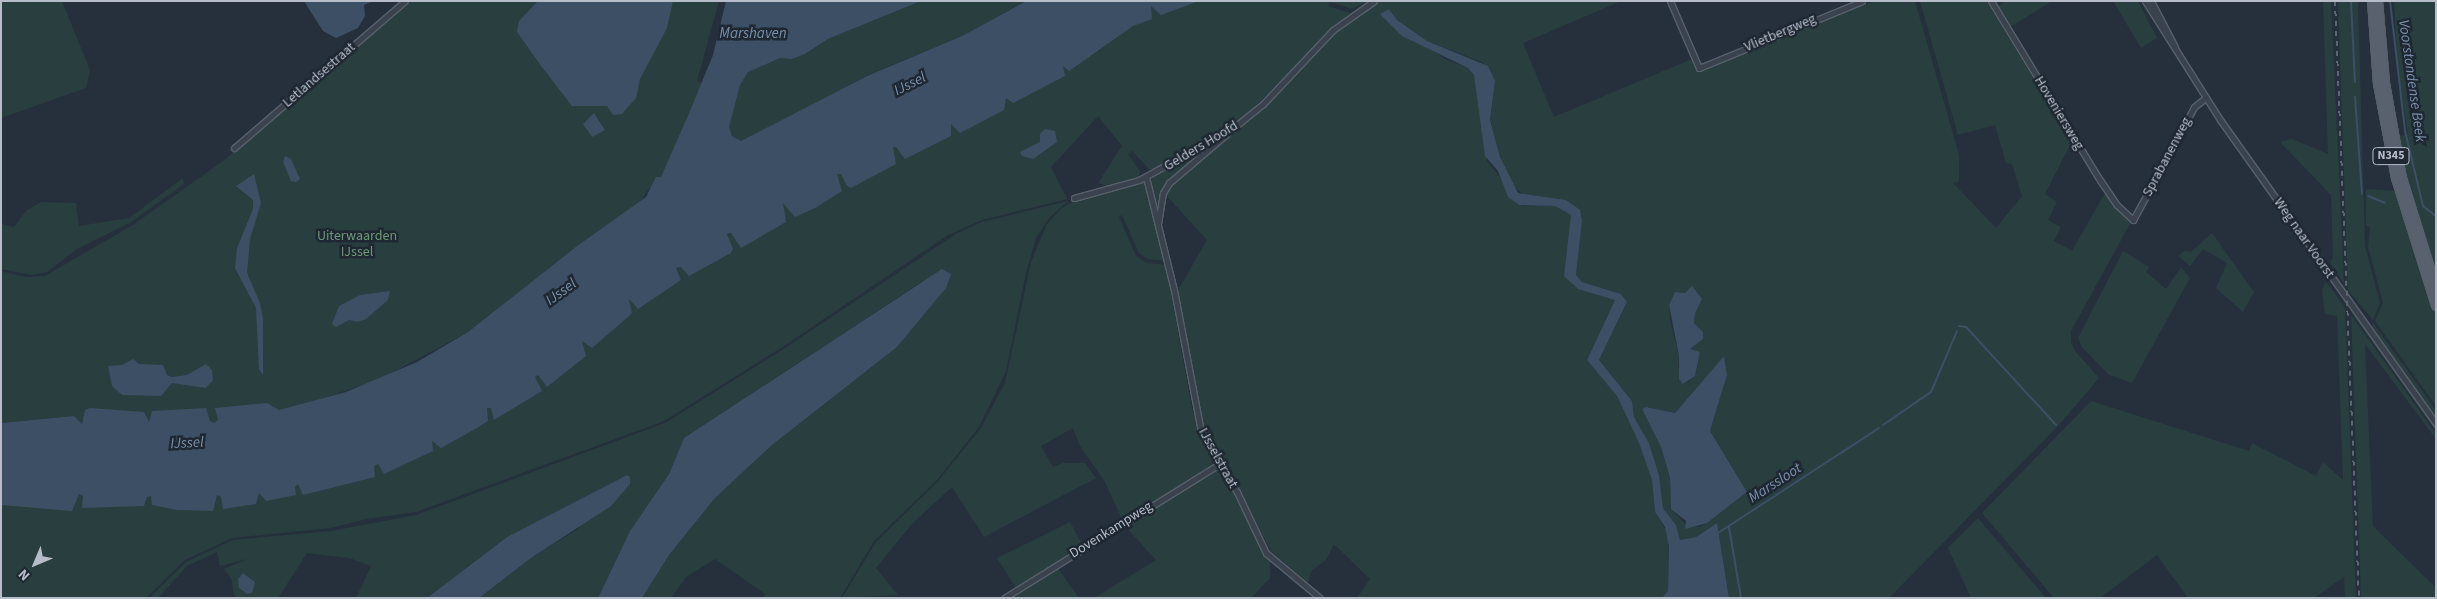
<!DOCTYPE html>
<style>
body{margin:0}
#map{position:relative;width:2437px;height:599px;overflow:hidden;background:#26303d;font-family:"Source Sans 3",sans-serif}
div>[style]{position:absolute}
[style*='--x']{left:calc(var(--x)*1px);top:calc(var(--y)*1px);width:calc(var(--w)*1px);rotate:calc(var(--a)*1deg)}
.green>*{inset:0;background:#293e3f}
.water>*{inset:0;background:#3c4f65}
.stream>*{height:2px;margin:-1px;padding:0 1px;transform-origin:1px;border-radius:1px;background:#3c4f65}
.roads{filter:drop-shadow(1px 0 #57606b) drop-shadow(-1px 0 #57606b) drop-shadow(0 1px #57606b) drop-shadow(0 -1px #57606b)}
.street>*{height:5px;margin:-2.5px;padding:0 2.5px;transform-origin:2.5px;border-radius:2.5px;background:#3a424d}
.primary>*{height:8px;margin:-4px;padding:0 4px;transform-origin:4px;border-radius:4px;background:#58616d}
.rail>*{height:2px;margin-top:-1px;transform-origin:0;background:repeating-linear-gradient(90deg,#5c6774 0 5px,transparent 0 10px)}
span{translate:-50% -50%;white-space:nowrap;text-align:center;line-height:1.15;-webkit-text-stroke:5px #1e2732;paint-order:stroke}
.shield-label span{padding:1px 4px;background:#1e2732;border:1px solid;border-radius:4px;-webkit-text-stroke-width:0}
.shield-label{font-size:12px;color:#b6bdc8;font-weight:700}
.street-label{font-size:14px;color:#b6bdc8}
.park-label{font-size:14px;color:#6e9876}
.water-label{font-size:15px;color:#788faa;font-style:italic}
.frame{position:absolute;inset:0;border:2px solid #b6bdc8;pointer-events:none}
.north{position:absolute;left:10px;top:539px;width:50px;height:50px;-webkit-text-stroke:4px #1e2732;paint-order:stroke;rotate:225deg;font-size:14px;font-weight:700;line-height:20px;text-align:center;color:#b6bdc8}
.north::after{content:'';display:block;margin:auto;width:18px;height:22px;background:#b6bdc8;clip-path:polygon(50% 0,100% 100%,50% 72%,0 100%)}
</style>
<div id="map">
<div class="green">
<i style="clip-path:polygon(1px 1px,62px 1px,90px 70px,86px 88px,1px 118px)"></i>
<i style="clip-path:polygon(412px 1px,719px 1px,697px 81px,736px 96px,743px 76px,754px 68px,780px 58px,805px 54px,828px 39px,921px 1px,1025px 1px,962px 36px,868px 75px,747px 139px,741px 141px,729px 134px,648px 190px,641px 201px,577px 246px,468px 332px,380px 379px,309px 403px,216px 425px,82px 424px,74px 416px,1px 423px,1px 271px,26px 277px,45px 276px,133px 225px,223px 161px)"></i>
<i style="clip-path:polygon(1155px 1px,1369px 1px,1352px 9px,1330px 2px,1328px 6px,1350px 13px,1240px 121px,1154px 170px,1149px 169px,1132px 151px,1128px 154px,1140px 171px,1138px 178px,1111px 187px,1098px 183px,1122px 146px,1098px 116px,1051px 167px,1067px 199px,982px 220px,948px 235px,784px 346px,664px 421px,416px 512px,366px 519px,331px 528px,232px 538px,185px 560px,146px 598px,1px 598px,1px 504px,80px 493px,149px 496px,258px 493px,296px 484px,627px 299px,730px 234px,839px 171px)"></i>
<i style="clip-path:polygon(evenodd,1379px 1px,1621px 1px,1523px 43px,1554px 117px,1692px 59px,1698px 72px,1825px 18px,1876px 1px,1915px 1px,1959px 155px,1959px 181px,1953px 183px,1996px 228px,2022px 196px,2012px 164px,2006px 163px,1995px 125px,1958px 135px,1920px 1px,1986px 1px,2072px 141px,2045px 194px,2057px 202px,2048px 220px,2061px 227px,2054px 241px,2072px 251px,2105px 193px,2131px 222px,2071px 331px,2071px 342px,2075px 351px,2099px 378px,2059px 425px,1889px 598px,1729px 598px,1717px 523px,1696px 537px,1680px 540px,1676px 525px,1663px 508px,1659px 475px,1649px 443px,1634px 417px,1632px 401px,1599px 360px,1626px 305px,1615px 292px,1582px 282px,1576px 275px,1582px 221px,1566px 200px,1526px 196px,1514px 187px,1500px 157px,1490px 120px,1495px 81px,1482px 62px,1427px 41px,1397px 20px,1389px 9px,1380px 14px,1445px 59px,1468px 68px,1474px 75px,1487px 161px,1523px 206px,1555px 206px,1571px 215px,1573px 286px,1615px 300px,1587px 360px,1617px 396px,1639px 443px,1652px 480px,1655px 512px,1669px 535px,1668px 591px,1662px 598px,1357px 598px,1370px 579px,1334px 544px,1326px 560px,1312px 570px,1308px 583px,1271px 551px,1202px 422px,1178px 290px,1207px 240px,1166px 195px,1176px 178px,1251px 118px,1330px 36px,1379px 1px,1675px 292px,1685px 293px,1695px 313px,1694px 323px,1703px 332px,1703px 339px,1690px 349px,1700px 352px,1696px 373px,1688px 383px,1678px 368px,1679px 356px,1670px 320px,1669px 305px,1675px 292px,1379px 1px,1724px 356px,1727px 375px,1710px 431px,1747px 492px,1707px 523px,1700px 527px,1686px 525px,1671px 509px,1670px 478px,1661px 447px,1642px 409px,1646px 407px,1675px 413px,1724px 356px)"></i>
<i style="clip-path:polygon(2006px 1px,2020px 2px,2052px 1px,2010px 27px,1998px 6px)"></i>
<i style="clip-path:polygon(2113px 1px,2138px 1px,2157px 38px,2141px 48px)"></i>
<i style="clip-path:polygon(2323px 1px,2331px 1px,2344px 284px,2330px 262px,2333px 258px,2331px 195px,2280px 142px,2292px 139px,2328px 154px)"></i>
<i style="clip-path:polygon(2338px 1px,2358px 1px,2365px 246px,2380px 303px,2373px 320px,2348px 290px)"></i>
<i style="clip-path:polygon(2394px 1px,2436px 1px,2436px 282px,2413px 210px,2396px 136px,2408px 135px,2397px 63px)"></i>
<i style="clip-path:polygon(1220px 136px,1167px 182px,1159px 198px,1157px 219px,1150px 183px,1153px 176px)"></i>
<i style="clip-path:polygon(183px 178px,184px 184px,131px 222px,77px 249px,47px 272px,32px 275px,1px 269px,1px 224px,14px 227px,27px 210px,41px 202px,76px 203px,79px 226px,129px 218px)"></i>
<i style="clip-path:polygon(1144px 182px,1165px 261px,1148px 259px,1139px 253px,1122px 215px,1119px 217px,1136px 256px,1147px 263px,1166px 265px,1192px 409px,1213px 459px,1210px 468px,1123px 522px,1105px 482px,1080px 446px,1073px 428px,1041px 446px,1053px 467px,1063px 463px,1085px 463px,1096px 478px,984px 537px,952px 487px,912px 524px,876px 568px,898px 595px,842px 598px,876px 542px,938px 481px,981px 428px,1005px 383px,1031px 262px,1047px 224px,1062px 208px,1079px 198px)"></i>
<i style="clip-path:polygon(2366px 189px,2398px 191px,2436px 311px,2436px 406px,2375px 321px,2383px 303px,2368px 247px,2370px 228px,2366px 225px)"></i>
<i style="clip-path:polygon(1068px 201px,1050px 217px,1036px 238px,1026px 273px,1006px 371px,979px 427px,937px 480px,874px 541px,840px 598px,763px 598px,765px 594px,715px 559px,686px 577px,671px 598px,642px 598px,669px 555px,715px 498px,772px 445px,897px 347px,946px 288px,923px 281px,684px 438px,669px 474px,630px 531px,598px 598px,479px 598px,531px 558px,578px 529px,627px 475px,507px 537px,427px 598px,356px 598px,371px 566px,349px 558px,307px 553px,278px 598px,235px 598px,231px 578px,224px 569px,247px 559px,220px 566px,217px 552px,187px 566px,158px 598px,149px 598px,186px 562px,233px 540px,331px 531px,416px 515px,665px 423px,785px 348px,956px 234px,982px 222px)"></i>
<i style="clip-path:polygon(2212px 233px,2254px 292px,2243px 312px,2216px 288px,2227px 263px,2203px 249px,2190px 266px,2178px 256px,2184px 251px,2191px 252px)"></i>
<i style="clip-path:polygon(2123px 251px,2149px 267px,2146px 272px,2166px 289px,2181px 267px,2190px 278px,2132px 383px,2109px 375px,2082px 347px,2078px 338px)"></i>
<i style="clip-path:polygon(2326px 282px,2345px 307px,2356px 598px,2345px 598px,2344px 577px,2314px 598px,2188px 598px,2157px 555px,2100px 598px,2054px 598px,1982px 513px,2091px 401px,2249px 451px,2252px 443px,2316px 476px,2323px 462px,2343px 480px,2337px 316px,2325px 314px,2322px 290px)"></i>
<i style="clip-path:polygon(2349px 306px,2433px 424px,2436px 431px,2355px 318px)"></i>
<i style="clip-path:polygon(2351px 315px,2436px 434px,2436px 439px,2365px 344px,2373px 526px,2436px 588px,2436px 598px,2361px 598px)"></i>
<i style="clip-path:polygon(2373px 323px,2436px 410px,2436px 417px,2372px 328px)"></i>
<i style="clip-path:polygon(1217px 470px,1223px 471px,1270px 561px,1270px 578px,1251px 598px,1094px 598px,1156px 560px,1125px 526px)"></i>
<i style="clip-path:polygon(1978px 518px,2046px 598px,1971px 598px,1948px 548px)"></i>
<i style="clip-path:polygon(1070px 522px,1083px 546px,1016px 588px,997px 558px)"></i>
<i style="clip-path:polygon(1057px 567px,1079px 598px,1008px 598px)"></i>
</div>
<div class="water">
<i style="clip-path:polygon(304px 1px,371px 1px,371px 2px,364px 5px,365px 16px,358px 28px,336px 38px,323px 31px)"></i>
<i style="clip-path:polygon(538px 1px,673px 1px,667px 28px,640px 79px,636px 98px,622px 114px,613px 115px,607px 106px,572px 106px,542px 67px,517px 32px,519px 21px)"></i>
<i style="clip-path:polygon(726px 1px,921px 1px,828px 39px,805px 54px,792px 59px,780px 58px,748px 72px,740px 85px,729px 127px,732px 136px,741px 141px,867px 76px,962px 36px,1026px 1px,1199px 1px,1161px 15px,1151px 6px,1152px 19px,1133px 26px,1069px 71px,1063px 66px,1065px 76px,1013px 103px,1006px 98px,1004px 110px,960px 133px,951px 124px,951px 136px,905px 159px,896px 147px,893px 147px,896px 164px,851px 188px,847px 186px,841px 174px,837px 174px,842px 191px,815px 208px,795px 217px,783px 203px,786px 222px,741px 248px,731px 233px,727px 234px,733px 249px,731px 253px,689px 276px,681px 267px,676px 268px,681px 280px,638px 309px,629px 299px,632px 313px,628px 317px,592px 348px,582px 341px,586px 356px,547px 387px,538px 375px,535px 377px,542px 391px,494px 420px,491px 408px,487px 408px,488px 421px,477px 428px,441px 448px,432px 441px,433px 451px,384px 474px,378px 464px,374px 466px,375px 477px,303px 495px,298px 484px,295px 487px,296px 495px,266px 501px,259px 493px,256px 504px,223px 509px,221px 497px,217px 495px,213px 511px,177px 510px,152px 505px,151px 496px,147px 497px,144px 506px,82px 508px,83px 496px,79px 494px,72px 511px,1px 505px,1px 423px,74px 416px,82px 424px,85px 410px,90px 408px,144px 412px,149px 422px,152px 411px,206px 408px,210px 421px,214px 423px,218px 420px,215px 408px,267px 403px,279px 410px,346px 392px,417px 362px,468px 332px,577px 246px,646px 197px,656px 177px,661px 177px,690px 111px,713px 55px)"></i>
<i style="clip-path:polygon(1389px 9px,1397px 20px,1427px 41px,1488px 66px,1495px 81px,1490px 120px,1500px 157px,1518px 193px,1566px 200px,1580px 210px,1582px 221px,1576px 275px,1582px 282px,1621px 294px,1627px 302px,1599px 360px,1632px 401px,1634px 417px,1649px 443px,1659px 475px,1663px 508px,1676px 525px,1680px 540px,1696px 537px,1717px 523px,1729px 598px,1662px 598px,1668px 591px,1669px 546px,1665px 527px,1655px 512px,1652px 480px,1639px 443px,1617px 396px,1587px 360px,1615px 300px,1578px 289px,1564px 276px,1571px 215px,1555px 206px,1519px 205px,1508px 197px,1498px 171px,1485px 156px,1474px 75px,1468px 68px,1402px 36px,1380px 14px)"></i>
<i style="clip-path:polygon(594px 113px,605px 130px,592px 137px,583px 124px)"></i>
<i style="clip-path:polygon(1045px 129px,1055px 131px,1057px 142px,1033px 159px,1022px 156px,1020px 152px,1040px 142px,1040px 134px)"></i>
<i style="clip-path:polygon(285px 156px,291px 159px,300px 179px,296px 182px,291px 181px,283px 162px)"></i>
<i style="clip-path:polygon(254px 174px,261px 203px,250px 239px,247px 273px,260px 303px,263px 319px,263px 375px,259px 369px,256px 308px,235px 268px,237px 248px,253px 209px,253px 200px,236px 186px)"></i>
<i style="clip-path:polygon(942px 269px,951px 274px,946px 288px,897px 347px,772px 445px,715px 498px,669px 555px,642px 598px,598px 598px,630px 531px,669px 474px,684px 438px)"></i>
<i style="clip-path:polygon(1692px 286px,1702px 299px,1695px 313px,1694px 323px,1703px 332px,1703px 339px,1690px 349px,1700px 352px,1695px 376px,1683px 384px,1679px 379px,1679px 356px,1669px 305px,1675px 292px,1685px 293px)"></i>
<i style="clip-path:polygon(390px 291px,388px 300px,366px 319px,357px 322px,349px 320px,336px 327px,332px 324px,339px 306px,360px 295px)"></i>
<i style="clip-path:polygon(1724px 356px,1727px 375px,1710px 431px,1747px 492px,1707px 523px,1685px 529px,1686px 521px,1671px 509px,1670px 478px,1661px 447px,1642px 409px,1646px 407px,1675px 413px)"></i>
<i style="clip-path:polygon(133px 359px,139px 364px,163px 365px,167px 375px,172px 377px,187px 375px,206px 364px,212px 370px,213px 380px,206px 388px,172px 383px,161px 396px,122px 395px,112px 386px,108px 366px,122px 365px)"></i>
<i style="clip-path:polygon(627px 475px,630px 477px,630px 484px,611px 506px,531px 558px,479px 598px,427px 598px,507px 537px)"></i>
<i style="clip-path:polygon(243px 573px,255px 582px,252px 593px,247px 594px,239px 588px,238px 579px)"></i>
</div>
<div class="stream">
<i style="--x:2351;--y:1;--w:81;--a:87.2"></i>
<i style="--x:2390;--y:1;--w:131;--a:83.4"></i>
<i style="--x:2405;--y:131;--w:77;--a:76.5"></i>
<i style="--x:2423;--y:206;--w:16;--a:38"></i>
<i style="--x:2355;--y:97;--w:97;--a:85.9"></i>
<i style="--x:2368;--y:196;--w:18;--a:22"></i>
<i style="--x:1959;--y:326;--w:7;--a:8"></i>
<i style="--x:1966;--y:327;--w:133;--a:47.4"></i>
<i style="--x:1883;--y:425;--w:58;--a:-34.5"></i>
<i style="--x:1931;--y:392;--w:66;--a:-66.9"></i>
<i style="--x:1729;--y:527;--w:72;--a:80.4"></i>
<i style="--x:1718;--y:533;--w:192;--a:-33.1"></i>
</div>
<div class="roads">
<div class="street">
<i style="--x:1670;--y:1;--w:73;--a:66.6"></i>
<i style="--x:1699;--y:68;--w:176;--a:-22.3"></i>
<i style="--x:1991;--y:1;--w:210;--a:58.7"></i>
<i style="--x:2100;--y:180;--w:30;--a:56"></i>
<i style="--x:2117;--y:205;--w:22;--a:43"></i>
<i style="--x:2133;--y:220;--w:128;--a:-61.6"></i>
<i style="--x:2194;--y:107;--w:14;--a:-39"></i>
<i style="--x:2145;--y:1;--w:142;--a:57.7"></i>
<i style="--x:2221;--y:121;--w:371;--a:54.6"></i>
<i style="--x:2151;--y:1;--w:52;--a:62.4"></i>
<i style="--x:234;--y:148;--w:225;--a:-40.7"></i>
<i style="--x:1146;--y:177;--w:116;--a:76.1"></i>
<i style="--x:1174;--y:290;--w:144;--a:79.2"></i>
<i style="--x:1201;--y:431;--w:71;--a:59.5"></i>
<i style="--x:1237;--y:492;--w:68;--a:64.6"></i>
<i style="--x:1266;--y:553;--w:70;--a:39.8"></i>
<i style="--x:1074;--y:198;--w:67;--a:-15.5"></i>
<i style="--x:1139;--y:180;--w:106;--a:-28.7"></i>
<i style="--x:1232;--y:129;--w:40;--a:-39"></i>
<i style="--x:1263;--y:104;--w:102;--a:-46.6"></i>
<i style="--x:1333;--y:30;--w:50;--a:-35.3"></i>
<i style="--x:1158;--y:224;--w:31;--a:-81"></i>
<i style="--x:1163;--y:193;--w:12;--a:-59"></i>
<i style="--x:1169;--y:183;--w:77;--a:-40.3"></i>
<i style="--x:1004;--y:598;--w:253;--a:-31.9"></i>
</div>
<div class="primary">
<i style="--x:2372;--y:1;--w:83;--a:85.9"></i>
<i style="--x:2378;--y:84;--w:96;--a:79.2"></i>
<i style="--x:2396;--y:178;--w:134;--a:72.6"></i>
<i style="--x:2378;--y:1;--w:82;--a:85.1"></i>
<i style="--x:2385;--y:83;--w:97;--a:79.9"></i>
<i style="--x:2402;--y:178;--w:114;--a:72.7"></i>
</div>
</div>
<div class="rail">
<i style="--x:2335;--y:1;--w:597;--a:87.7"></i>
</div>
<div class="shield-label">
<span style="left:2391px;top:156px">N345</span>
</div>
<div class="street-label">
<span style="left:1780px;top:33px;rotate:-23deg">Vlietbergweg</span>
<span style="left:319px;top:75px;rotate:-41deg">Letlandsestraat</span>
<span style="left:2059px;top:113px;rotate:59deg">Hoveniersweg</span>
<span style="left:1201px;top:146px;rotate:-31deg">Gelders Hoofd</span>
<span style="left:2167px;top:157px;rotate:-62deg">Sprabanenweg</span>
<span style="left:2304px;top:238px;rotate:55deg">Weg naar Voorst</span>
<span style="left:1218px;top:458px;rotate:61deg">IJsselstraat</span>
<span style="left:1111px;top:530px;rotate:-32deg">Dovenkampweg</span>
</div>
<div class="park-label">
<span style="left:357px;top:244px">Uiterwaarden<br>IJssel</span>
</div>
<div class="water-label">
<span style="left:753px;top:34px">Marshaven</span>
<span style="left:2412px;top:81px;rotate:82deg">Voorstondense Beek</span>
<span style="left:910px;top:84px;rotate:-27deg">IJssel</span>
<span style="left:561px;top:292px;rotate:-36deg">IJssel</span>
<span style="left:187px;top:443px;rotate:-3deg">IJssel</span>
<span style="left:1775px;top:483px;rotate:-33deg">Marssloot</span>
</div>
<div class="frame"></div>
<div class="north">N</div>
</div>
